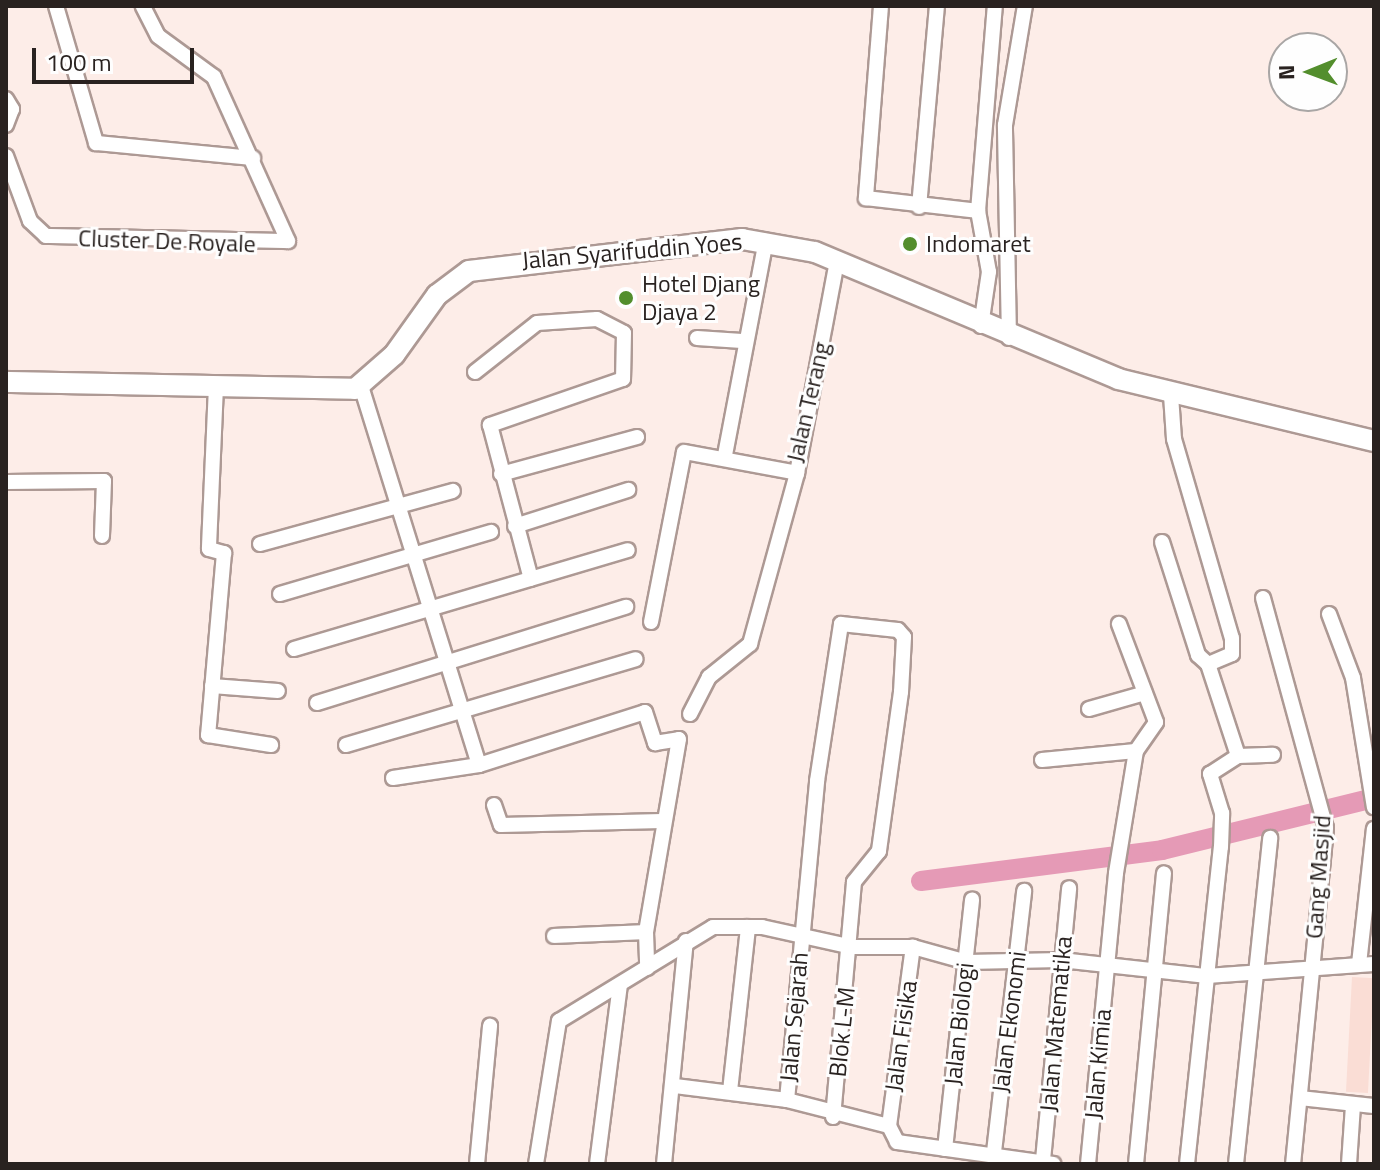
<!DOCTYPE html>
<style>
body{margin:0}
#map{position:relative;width:1380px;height:1170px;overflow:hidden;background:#fdede8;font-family:"Titillium Web",sans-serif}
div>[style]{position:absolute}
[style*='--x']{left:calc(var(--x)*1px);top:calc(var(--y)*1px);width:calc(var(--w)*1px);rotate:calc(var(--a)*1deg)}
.built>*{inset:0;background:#faddd5;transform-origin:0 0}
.river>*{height:20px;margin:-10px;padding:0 10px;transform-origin:10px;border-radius:10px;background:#e59ab6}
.roads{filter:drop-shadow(2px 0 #ad9994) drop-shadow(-2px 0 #ad9994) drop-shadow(0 2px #ad9994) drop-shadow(0 -2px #ad9994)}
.minor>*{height:14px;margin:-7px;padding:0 7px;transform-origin:7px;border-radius:7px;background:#fff}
.highway>*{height:20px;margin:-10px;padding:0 10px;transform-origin:10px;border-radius:10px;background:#fff}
.dots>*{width:22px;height:22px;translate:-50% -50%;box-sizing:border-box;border:4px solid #fefefe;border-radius:50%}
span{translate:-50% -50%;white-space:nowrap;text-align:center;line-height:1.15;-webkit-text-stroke:6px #fefefe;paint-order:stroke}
.street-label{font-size:24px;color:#292220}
.poi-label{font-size:24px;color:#292220}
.left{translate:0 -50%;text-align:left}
.frame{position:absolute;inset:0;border:8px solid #292220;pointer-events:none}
.north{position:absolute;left:1268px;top:32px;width:80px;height:80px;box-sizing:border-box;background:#fefefe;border:2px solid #a9a6a5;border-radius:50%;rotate:269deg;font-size:22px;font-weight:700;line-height:32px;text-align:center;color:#292220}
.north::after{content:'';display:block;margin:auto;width:28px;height:36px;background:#538e2d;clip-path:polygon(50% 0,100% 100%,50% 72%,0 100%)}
.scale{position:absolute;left:32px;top:48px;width:162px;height:36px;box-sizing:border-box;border:4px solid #292220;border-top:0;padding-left:10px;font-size:24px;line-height:28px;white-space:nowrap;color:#292220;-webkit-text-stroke:6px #fefefe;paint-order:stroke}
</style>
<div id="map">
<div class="built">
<i style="left:1352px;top:977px;width:22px;height:115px;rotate:3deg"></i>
</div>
<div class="river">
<i style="--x:921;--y:881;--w:243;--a:-7.3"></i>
<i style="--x:1162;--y:850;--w:218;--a:-13.8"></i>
</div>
<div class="roads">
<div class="minor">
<i style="--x:56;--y:6;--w:143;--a:73.7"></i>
<i style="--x:96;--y:143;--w:158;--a:5.5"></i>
<i style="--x:881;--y:6;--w:193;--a:94.5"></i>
<i style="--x:866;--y:198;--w:113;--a:6.6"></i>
<i style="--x:6;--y:99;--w:12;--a:59"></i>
<i style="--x:12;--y:109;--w:17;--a:111"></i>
<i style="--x:6;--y:156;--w:69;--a:69.7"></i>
<i style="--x:30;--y:221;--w:22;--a:43"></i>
<i style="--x:46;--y:236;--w:242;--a:1.2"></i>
<i style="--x:288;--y:241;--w:180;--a:-114.3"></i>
<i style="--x:214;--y:77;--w:69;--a:-143.8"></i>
<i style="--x:158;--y:36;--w:34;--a:-117"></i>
<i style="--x:919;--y:207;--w:202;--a:-84.9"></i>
<i style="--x:981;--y:326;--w:55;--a:-81.6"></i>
<i style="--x:989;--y:272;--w:62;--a:-100.2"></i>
<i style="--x:978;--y:211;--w:206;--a:-85.3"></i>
<i style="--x:697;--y:338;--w:45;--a:3.8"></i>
<i style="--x:1009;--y:338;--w:213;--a:-91.1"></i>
<i style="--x:1005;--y:125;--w:121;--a:-80.5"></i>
<i style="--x:475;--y:372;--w:79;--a:-38.3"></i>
<i style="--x:537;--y:323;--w:60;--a:-3.8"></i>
<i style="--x:597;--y:319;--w:30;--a:27"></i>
<i style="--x:624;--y:333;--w:46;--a:91.2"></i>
<i style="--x:623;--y:379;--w:141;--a:160.9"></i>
<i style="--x:490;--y:425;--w:159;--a:75.1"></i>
<i style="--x:216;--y:386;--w:163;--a:92.5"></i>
<i style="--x:209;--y:549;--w:16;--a:15"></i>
<i style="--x:224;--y:553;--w:183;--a:95"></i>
<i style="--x:208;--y:735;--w:64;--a:9"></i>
<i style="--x:361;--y:386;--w:397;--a:72.7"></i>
<i style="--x:479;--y:765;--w:87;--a:171.4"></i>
<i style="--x:1171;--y:395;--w:44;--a:86.1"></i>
<i style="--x:1174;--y:439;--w:207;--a:73.8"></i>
<i style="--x:1232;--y:638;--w:16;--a:90"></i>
<i style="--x:1232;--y:654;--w:26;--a:157"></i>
<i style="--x:1208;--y:664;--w:97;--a:71.9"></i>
<i style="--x:725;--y:455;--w:218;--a:-79.2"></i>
<i style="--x:501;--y:474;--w:141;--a:-15.2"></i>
<i style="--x:6;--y:482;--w:98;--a:-0.6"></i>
<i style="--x:104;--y:481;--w:55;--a:92.1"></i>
<i style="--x:515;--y:526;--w:119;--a:-17.7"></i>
<i style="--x:1162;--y:542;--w:119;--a:72.3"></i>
<i style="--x:1198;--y:655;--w:13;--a:42"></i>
<i style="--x:260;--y:544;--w:200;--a:-15.4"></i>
<i style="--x:280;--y:594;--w:220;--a:-16.4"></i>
<i style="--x:1263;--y:598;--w:238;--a:74.7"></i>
<i style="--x:1326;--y:828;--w:338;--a:95.6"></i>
<i style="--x:1329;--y:614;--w:68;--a:69.4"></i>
<i style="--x:1353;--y:678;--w:131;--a:80.8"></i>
<i style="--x:651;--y:622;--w:173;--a:-79"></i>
<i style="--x:684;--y:452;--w:115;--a:10.5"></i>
<i style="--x:294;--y:649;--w:348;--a:-16.5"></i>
<i style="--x:212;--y:686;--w:66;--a:4.3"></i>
<i style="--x:317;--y:703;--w:324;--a:-17.3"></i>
<i style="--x:1089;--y:709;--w:58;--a:-15.9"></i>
<i style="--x:690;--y:714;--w:42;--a:-62.8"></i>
<i style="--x:709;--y:677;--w:53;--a:-38.8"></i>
<i style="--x:750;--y:644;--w:177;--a:-74.6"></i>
<i style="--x:797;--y:473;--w:215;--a:-79.3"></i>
<i style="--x:346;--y:745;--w:302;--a:-16.5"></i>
<i style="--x:1042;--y:760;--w:94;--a:-5.5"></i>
<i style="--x:479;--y:765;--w:174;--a:-17.7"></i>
<i style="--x:645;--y:712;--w:33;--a:72"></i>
<i style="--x:655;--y:743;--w:24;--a:-9"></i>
<i style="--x:679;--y:739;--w:196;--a:99.7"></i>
<i style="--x:646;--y:932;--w:36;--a:88"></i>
<i style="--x:494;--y:805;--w:21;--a:71"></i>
<i style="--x:501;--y:825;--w:161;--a:-1.4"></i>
<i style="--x:554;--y:936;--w:92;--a:-2.5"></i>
<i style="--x:1359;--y:964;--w:136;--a:-83.7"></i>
<i style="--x:675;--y:1086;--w:113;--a:7.1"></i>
<i style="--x:787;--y:1100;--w:105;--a:14.3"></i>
<i style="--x:889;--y:1126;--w:18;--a:63"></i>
<i style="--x:897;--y:1142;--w:158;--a:8"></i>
<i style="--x:730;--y:1091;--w:165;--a:-83.7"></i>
<i style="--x:1300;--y:1098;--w:74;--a:6.2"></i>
<i style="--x:787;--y:1100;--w:320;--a:-84.6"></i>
<i style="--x:817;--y:781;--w:159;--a:-81.3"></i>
<i style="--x:841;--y:624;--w:57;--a:6"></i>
<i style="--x:898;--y:630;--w:9;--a:49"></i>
<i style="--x:904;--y:637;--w:55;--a:93.1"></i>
<i style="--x:901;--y:692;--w:161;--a:97.9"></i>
<i style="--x:879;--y:851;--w:40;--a:129"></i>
<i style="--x:854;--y:882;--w:236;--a:95.1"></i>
<i style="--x:889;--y:1126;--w:181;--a:-82.4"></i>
<i style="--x:945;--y:1149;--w:251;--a:-83.8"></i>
<i style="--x:994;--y:1152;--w:263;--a:-83.4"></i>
<i style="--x:1043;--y:1160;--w:273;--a:-84.5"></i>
<i style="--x:477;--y:1164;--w:139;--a:-84.6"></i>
<i style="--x:536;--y:1164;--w:145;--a:-80.9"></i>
<i style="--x:559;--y:1021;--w:180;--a:-31.4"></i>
<i style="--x:713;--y:927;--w:49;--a:0"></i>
<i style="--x:762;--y:927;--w:92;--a:12.5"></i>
<i style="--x:852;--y:947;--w:61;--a:0"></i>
<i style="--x:913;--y:947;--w:56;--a:15.5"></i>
<i style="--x:967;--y:962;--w:94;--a:-1.2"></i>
<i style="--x:1061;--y:960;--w:147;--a:6.3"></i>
<i style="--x:1207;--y:976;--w:167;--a:-4.1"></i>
<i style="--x:597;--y:1164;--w:180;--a:-82.7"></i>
<i style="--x:664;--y:1164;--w:224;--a:-84.4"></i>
<i style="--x:1088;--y:1164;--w:292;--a:-84.5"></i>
<i style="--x:1116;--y:873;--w:124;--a:-80.7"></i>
<i style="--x:1136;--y:751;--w:35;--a:-55"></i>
<i style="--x:1156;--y:722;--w:105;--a:-110.7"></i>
<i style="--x:1136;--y:1164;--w:292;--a:-84.5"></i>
<i style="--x:1187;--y:1164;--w:319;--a:-83.9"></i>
<i style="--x:1221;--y:847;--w:34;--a:-88"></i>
<i style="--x:1222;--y:813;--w:41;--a:-107.1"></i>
<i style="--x:1210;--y:774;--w:33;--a:-33"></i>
<i style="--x:1238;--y:756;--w:35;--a:-2"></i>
<i style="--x:1236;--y:1164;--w:328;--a:-84"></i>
<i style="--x:1349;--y:1164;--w:59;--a:-86.1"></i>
</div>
<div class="highway">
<i style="--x:6;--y:382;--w:349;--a:1.1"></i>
<i style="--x:355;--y:389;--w:52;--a:-41.1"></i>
<i style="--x:394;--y:355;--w:74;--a:-54.4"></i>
<i style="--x:437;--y:295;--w:40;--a:-37"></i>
<i style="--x:469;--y:271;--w:275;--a:-6.7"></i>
<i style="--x:742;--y:239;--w:74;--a:10.1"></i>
<i style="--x:815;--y:252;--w:329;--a:22.7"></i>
<i style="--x:1118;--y:379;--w:263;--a:13.6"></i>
</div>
</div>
<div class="dots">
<i style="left:910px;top:244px;background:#538e2d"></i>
<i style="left:626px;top:298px;background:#538e2d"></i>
</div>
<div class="street-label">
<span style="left:167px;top:241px;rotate:2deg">Cluster De Royale</span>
<span style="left:632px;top:251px;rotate:-5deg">Jalan Syarifuddin Yoes</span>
<span style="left:808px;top:402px;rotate:-77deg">Jalan Terang</span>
<span style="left:1318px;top:877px;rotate:-86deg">Gang Masjid</span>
<span style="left:794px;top:1017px;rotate:-85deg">Jalan Sejarah</span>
<span style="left:1009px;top:1022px;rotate:-83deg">Jalan Ekonomi</span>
<span style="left:959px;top:1024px;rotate:-84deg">Jalan Biologi</span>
<span style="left:1056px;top:1024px;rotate:-85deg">Jalan Matematika</span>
<span style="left:842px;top:1032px;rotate:-84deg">Blok L-M</span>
<span style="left:901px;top:1036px;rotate:-82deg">Jalan Fisika</span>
<span style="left:1098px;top:1064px;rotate:-85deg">Jalan Kimia</span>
</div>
<div class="poi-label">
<span class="left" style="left:926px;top:244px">Indomaret</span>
<span class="left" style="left:642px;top:298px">Hotel Djang<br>Djaya 2</span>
</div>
<div class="frame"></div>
<div class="north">N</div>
<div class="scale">100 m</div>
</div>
